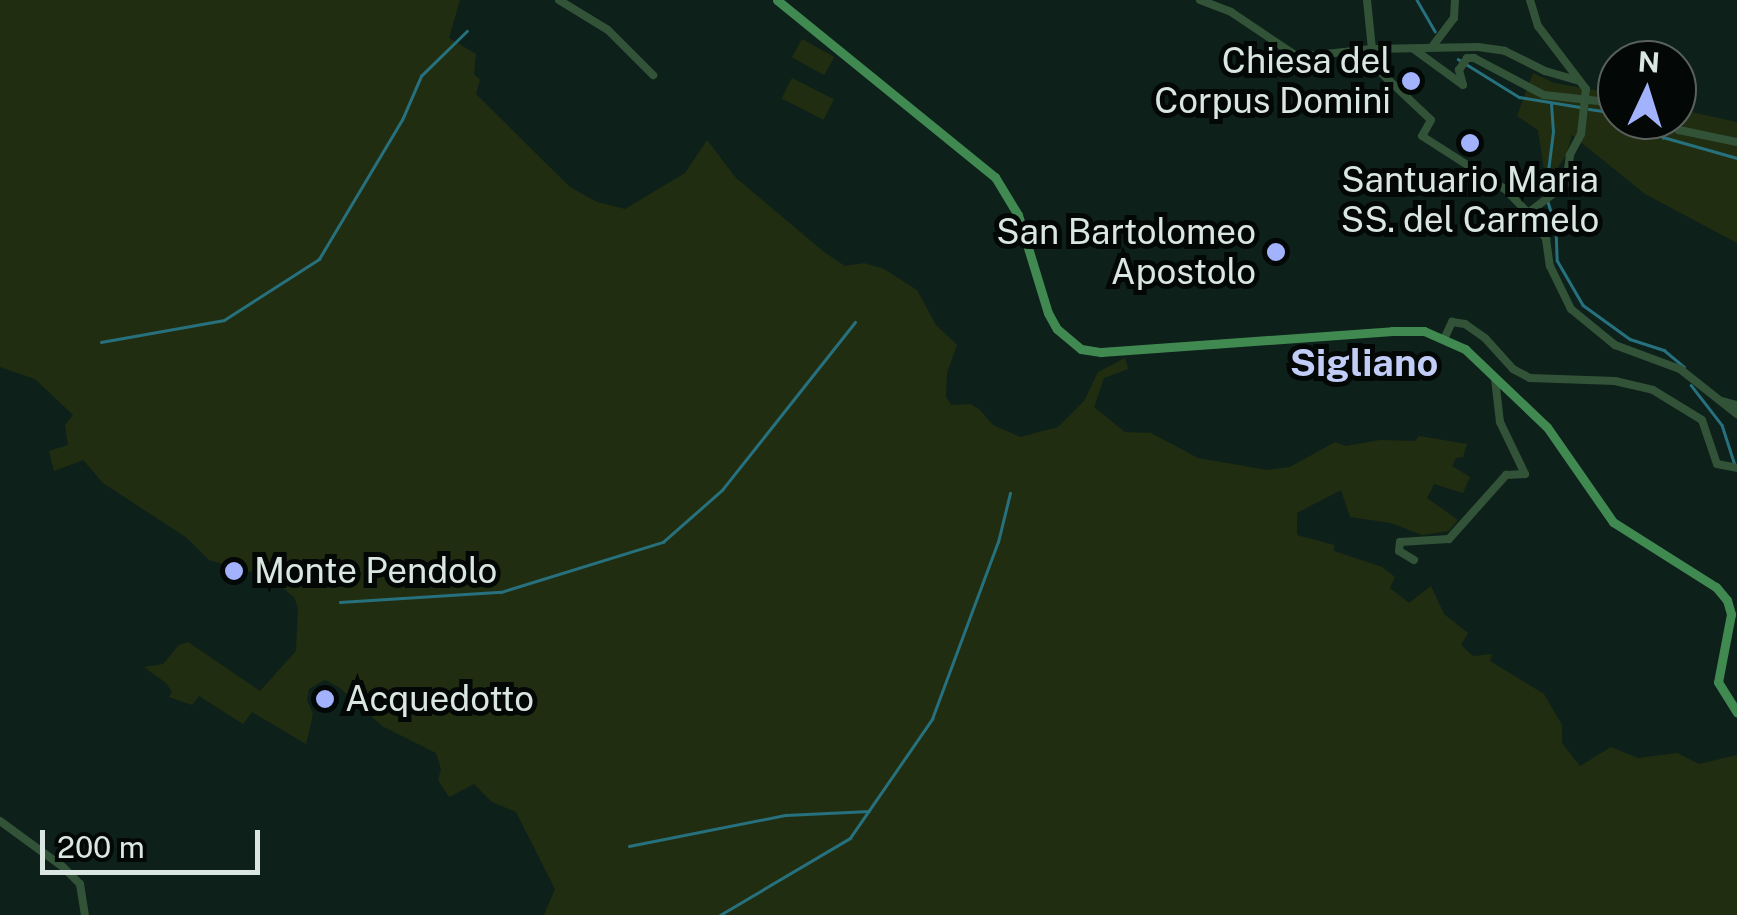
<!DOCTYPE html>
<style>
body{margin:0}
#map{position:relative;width:1737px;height:915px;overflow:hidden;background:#0e201a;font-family:"Public Sans",sans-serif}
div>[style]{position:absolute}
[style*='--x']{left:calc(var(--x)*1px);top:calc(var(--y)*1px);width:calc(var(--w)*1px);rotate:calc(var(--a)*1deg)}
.green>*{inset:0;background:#212d10;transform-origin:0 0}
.stream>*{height:2.5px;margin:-1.25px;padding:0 1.25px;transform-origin:1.25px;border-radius:1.25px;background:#27707d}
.minor>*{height:8px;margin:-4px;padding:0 4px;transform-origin:4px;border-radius:4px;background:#325338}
.major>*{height:9px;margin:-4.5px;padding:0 4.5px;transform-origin:4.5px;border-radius:4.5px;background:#408a52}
.minor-bridge>*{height:8px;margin:-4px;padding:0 4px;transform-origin:4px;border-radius:4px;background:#325338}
.dots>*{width:28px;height:28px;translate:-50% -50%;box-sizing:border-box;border:5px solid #030806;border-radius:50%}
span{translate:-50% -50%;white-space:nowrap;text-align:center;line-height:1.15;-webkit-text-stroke:10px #030806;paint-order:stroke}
.poi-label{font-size:35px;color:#dae6e1}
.right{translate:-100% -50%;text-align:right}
.left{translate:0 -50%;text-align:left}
.neighbourhood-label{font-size:38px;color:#c2cdf7;font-weight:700}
.north{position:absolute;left:1597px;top:40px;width:100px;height:100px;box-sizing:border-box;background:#030806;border:2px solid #59615e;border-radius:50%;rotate:4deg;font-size:28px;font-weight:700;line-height:40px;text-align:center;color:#dae6e1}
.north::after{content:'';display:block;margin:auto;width:35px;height:45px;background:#a2b2fd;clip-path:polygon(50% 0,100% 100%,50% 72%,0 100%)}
.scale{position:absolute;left:40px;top:830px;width:220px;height:45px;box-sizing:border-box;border:5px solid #dae6e1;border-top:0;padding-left:12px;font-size:30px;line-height:35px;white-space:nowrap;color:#dae6e1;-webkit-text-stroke:8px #030806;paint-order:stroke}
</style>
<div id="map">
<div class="green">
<i style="clip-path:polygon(0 0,460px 0,449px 38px,476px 54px,474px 74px,480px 80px,476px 94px,570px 187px,597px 202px,625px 209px,685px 173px,707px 140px,736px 178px,824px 252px,845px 266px,864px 263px,884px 269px,917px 290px,936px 325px,957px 345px,947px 373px,946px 397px,951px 405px,970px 404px,979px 409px,993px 425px,1020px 437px,1058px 427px,1084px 401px,1098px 372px,1125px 358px,1128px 369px,1104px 378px,1094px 407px,1125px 432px,1151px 433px,1198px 458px,1267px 470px,1290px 467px,1335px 442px,1346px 446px,1380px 440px,1415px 441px,1419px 436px,1467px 444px,1463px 457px,1456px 458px,1452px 466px,1470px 477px,1463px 493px,1434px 484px,1427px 498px,1458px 520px,1449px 531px,1422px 535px,1391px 523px,1350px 517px,1341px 490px,1297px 513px,1297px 535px,1334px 545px,1334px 551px,1382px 567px,1395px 577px,1390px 588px,1409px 603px,1431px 586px,1444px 614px,1468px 633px,1461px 645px,1473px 656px,1492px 654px,1490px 661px,1544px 694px,1562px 725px,1562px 743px,1580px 766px,1611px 747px,1638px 758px,1677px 753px,1699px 764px,1737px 755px,1737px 915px,544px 915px,555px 889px,516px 812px,492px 802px,474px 784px,449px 797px,438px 780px,441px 769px,436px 753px,382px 726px,340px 688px,325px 680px,309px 689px,307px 700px,313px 714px,306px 744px,252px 712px,243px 724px,199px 696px,192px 705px,169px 697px,172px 692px,166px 683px,144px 667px,163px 664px,179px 645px,188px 642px,260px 691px,296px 651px,298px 608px,294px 597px,269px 577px,209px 560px,187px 538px,103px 483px,83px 460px,54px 471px,49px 451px,68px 445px,65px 425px,73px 415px,35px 379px,0 367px)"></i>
<i style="left:802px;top:39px;width:37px;height:21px;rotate:29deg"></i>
<i style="clip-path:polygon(1533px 73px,1554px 83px,1617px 94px,1617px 120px,1677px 120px,1677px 109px,1737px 122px,1737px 243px,1645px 194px,1572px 135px,1566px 156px,1546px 184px,1538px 130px,1517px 116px)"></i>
<i style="left:792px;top:78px;width:47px;height:23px;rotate:27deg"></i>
</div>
<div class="stream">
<i style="--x:1417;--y:0;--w:36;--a:60"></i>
<i style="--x:1458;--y:59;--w:72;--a:31.9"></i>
<i style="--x:1519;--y:97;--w:63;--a:9.2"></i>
<i style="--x:1589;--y:109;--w:28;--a:8"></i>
<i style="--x:1648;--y:120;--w:23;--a:49"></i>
<i style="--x:1663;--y:137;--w:77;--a:15.8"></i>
<i style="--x:1545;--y:195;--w:64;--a:-82.8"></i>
<i style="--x:1553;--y:132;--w:28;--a:-94"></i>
<i style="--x:1548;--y:202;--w:26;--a:72"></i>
<i style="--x:1556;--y:227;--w:33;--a:88"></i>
<i style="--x:1557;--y:260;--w:52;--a:60"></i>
<i style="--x:1583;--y:305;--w:58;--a:35.9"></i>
<i style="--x:1630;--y:339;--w:36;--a:18"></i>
<i style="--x:1664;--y:350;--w:26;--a:40"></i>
<i style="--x:101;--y:342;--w:125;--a:-10.1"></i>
<i style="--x:224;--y:320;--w:113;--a:-32.7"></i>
<i style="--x:319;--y:259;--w:162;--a:-59.2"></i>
<i style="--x:402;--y:120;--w:48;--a:-66.6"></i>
<i style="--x:421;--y:76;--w:64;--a:-44.4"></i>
<i style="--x:1691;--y:385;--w:51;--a:52.2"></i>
<i style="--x:1722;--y:425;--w:42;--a:72"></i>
<i style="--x:340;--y:602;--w:161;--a:-3.6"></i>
<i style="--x:501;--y:592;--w:170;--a:-17.2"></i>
<i style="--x:663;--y:542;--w:79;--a:-41.4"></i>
<i style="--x:722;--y:490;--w:214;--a:-51.6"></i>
<i style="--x:629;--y:846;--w:160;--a:-11.2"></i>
<i style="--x:786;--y:815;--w:83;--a:-2.8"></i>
<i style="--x:720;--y:915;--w:151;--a:-30.6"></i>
<i style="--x:850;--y:838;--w:145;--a:-55.4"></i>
<i style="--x:932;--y:719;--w:189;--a:-69.6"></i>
<i style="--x:998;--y:542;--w:50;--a:-76.2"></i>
</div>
<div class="minor">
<i style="--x:559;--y:0;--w:57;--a:31.5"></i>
<i style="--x:608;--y:30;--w:64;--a:45"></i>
<i style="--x:1200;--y:0;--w:33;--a:21"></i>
<i style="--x:1231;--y:12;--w:81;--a:33.9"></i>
<i style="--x:1298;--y:57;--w:74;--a:-6.2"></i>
<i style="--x:1372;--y:49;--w:106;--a:-1.1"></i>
<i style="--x:1478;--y:47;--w:27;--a:8"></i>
<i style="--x:1505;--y:51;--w:45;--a:26.6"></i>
<i style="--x:1545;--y:71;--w:33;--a:16"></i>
<i style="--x:1367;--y:0;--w:49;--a:84.2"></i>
<i style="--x:1530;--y:0;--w:27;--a:73"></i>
<i style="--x:1538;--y:26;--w:79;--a:52.7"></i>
<i style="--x:1432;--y:47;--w:36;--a:-53"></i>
<i style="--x:1454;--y:18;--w:18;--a:-87"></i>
<i style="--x:1415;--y:50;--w:59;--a:36.1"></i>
<i style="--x:1463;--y:85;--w:16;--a:-105"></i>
<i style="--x:1459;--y:70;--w:14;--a:-56"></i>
<i style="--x:1467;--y:58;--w:7;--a:0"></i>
<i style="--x:1474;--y:58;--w:79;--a:27.9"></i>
<i style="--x:1544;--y:95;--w:73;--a:6.3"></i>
<i style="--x:1358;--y:51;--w:100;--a:43.4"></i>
<i style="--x:1431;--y:120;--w:18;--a:119"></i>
<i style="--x:1422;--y:136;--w:98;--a:32.6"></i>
<i style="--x:1505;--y:189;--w:33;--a:46"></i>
<i style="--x:1664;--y:120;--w:18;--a:34"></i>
<i style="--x:1679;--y:130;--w:59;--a:11.7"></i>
<i style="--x:1581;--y:134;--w:24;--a:118"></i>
<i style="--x:1570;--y:155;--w:29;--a:98"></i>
<i style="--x:1566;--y:184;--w:48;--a:142.7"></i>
<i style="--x:1528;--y:213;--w:32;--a:55"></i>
<i style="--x:1546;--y:239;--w:27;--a:82"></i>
<i style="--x:1550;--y:266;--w:48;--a:64"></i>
<i style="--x:1571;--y:309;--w:57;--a:39.3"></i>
<i style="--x:1615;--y:345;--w:69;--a:20.3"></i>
<i style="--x:1680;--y:369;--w:73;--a:38.3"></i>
<i style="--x:1445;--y:337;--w:17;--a:-65"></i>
<i style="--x:1452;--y:322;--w:13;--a:9"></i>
<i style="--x:1465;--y:324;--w:24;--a:35"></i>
<i style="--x:1485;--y:338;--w:42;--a:47.9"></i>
<i style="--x:1513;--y:369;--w:19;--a:28"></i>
<i style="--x:1530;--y:378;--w:85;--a:2"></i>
<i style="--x:1615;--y:381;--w:39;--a:13"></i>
<i style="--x:1653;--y:390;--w:57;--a:31.5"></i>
<i style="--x:1702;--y:420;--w:46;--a:71.2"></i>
<i style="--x:1717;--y:464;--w:20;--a:11"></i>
<i style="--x:1722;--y:401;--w:16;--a:15"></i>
<i style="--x:1414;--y:560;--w:17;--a:-149"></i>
<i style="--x:1399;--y:551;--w:9;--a:-84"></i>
<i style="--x:1400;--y:542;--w:49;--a:-3.5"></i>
<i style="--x:1449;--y:539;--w:86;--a:-48.3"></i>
<i style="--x:1506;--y:475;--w:19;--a:-3"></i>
<i style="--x:1525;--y:474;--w:58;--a:-115.7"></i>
<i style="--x:1500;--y:422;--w:43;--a:-96.6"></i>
<i style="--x:0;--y:821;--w:78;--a:36.1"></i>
<i style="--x:63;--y:867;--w:24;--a:45"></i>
<i style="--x:80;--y:884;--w:31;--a:81"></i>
</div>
<div class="major">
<i style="--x:777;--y:0;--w:281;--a:39.1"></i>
<i style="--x:995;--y:177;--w:44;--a:58.8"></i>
<i style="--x:1018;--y:215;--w:102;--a:73"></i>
<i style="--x:1048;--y:313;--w:18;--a:61"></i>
<i style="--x:1057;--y:329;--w:31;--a:40"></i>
<i style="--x:1081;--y:349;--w:20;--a:9"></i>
<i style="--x:1101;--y:352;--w:292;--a:-4.1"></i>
<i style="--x:1392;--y:331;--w:32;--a:0"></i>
<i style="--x:1424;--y:331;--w:45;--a:23.7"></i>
<i style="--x:1465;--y:349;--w:113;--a:43.6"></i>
<i style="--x:1547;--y:427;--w:116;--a:55.2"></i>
<i style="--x:1613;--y:522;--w:122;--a:32.3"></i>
<i style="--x:1716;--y:587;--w:17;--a:50"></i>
<i style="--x:1727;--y:600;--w:15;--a:74"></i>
<i style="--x:1731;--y:614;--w:69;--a:100.8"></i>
<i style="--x:1718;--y:682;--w:36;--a:58"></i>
</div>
<div class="minor-bridge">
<i style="--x:1581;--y:134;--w:45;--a:-83.7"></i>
</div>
<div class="dots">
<i style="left:1411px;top:81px;background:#a2b2fd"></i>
<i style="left:1470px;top:143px;background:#a2b2fd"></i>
<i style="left:1276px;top:252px;background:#a2b2fd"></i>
<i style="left:234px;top:571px;background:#a2b2fd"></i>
<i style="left:325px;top:699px;background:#a2b2fd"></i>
</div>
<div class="poi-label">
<span class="right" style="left:1391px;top:81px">Chiesa del<br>Corpus Domini</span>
<span style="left:1470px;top:200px">Santuario Maria<br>SS. del Carmelo</span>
<span class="right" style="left:1256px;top:252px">San Bartolomeo<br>Apostolo</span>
<span class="left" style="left:254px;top:571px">Monte Pendolo</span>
<span class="left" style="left:345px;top:699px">Acquedotto</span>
</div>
<div class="neighbourhood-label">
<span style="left:1364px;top:363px">Sigliano</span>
</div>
<div class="north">N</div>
<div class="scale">200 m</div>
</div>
